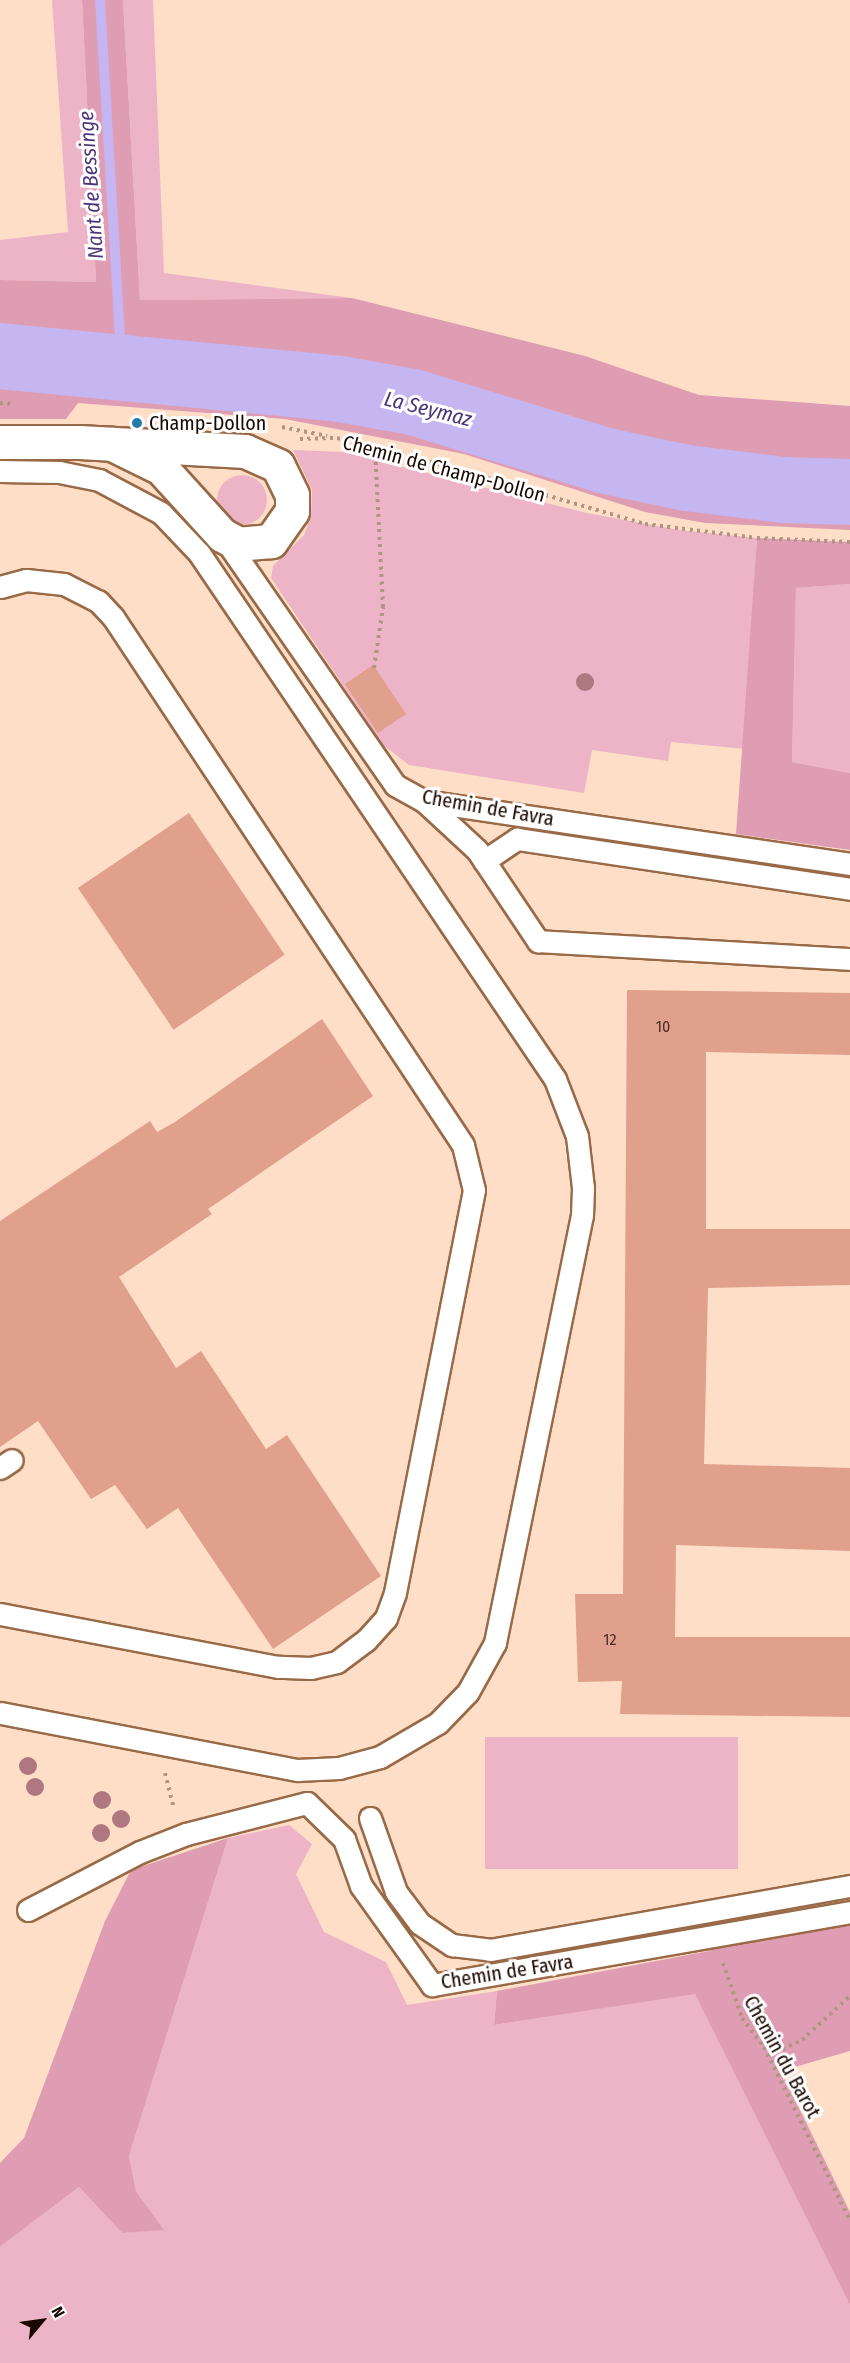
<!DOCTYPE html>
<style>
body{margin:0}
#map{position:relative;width:850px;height:2363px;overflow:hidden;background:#fedec7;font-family:"Fira Sans Condensed",sans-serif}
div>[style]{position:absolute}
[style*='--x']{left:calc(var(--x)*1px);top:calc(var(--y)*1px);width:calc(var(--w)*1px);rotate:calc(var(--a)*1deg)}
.green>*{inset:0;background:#edb4c7;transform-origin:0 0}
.round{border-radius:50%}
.forest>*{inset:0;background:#df9db4}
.stream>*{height:10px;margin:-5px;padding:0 5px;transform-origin:5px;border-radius:5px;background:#c5b5f0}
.river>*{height:66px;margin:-33px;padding:0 33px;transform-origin:33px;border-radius:33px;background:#c5b5f0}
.building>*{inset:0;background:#e1a08c;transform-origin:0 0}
.path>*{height:4px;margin-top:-2px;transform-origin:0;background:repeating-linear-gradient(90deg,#b09583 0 3px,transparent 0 7.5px)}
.roads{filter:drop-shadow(2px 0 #996a47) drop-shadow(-2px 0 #996a47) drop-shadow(0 2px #996a47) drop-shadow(0 -2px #996a47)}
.lane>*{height:21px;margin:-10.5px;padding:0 10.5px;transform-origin:10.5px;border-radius:10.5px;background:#fff}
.street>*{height:33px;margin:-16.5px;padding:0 16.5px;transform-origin:16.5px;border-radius:16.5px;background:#fff}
.trees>*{width:18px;height:18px;margin:-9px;border-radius:50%;background:#af777f}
.dots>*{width:16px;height:16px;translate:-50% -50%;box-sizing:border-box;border:3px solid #fff;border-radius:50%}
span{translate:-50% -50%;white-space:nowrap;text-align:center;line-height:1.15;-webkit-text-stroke:6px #fff;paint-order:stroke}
.number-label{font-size:16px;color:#4b2e23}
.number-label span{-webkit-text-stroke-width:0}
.poi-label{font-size:20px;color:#190800}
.left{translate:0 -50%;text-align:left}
.street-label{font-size:20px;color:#190800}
.water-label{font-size:21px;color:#4d357a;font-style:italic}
.north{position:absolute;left:12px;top:2291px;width:60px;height:60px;-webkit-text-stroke:4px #fff;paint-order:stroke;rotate:61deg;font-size:16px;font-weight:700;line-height:24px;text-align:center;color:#190800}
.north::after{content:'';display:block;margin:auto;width:21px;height:27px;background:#190800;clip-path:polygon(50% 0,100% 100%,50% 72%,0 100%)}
</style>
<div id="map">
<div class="green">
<i style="clip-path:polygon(52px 0,82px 0,96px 282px,0 280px,0 240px,68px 232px)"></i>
<i style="clip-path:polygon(123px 0,153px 0,164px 273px,352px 298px,140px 300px)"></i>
<i style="clip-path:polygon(293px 450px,343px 452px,587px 513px,679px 530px,757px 538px,745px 749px,671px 742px,668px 761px,592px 750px,584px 793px,409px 765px,383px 745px,271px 578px,273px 566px,304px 535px,311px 516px,312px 490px)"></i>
<i class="round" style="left:217px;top:475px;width:50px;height:50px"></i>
<i style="clip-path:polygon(850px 584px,850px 773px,792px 762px,796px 588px)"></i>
<i style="left:485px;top:1737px;width:253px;height:132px"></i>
<i style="clip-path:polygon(289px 1825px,312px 1844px,296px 1874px,324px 1932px,386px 1962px,407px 2005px,497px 1991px,494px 2025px,695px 1993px,850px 2305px,850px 2363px,0 2363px,0 2247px,79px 2187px,122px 2233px,163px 2229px,136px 2191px,129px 2156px,228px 1838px)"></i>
</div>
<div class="forest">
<i style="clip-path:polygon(82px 0,123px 0,140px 300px,352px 298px,585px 356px,699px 395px,850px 406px,850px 530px,705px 523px,645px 512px,464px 454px,285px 419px,78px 403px,66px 419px,0 419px,0 280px,96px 282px)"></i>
<i style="clip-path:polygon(757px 538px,850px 542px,850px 584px,796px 588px,792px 762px,850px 773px,850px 850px,736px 834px)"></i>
<i style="clip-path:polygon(228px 1838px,129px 2156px,136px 2191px,164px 2230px,122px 2233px,79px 2187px,0 2247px,0 2163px,24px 2138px,105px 1921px,131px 1870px)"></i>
<i style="clip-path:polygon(850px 1912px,850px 2051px,781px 2071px,850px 2212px,850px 2305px,695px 1994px,494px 2025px,497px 1991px,709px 1951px,717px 1936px)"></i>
</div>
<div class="stream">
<i style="--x:100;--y:0;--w:369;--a:86.6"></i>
</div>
<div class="river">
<i style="--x:0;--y:356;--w:342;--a:5.5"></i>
<i style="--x:340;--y:389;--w:74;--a:10.1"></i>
<i style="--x:413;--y:402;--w:202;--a:17"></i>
<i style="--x:606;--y:461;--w:83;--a:11.9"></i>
<i style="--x:687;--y:478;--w:97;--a:7.1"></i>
<i style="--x:783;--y:490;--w:67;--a:1.7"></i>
</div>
<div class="building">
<i style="left:373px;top:665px;width:59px;height:34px;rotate:56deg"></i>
<i style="left:189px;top:813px;width:171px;height:134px;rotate:56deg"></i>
<i style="clip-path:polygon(627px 990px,850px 993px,850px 1055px,706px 1052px,706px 1229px,850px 1229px,850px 1285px,708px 1288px,704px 1464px,850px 1468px,850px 1551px,676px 1545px,675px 1637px,850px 1637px,850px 1717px,620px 1714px,622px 1681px,578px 1682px,575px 1594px,623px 1594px)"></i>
<i style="clip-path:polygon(322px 1019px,373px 1096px,208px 1209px,212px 1214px,119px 1277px,176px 1368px,201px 1351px,266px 1449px,287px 1435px,381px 1576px,273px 1649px,178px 1508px,147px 1529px,115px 1485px,91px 1499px,38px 1421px,0 1447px,0 1221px,150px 1121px,157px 1132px,175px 1122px)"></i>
</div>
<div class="path">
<i style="--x:0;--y:403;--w:11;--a:5"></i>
<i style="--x:282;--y:427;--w:46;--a:11.3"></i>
<i style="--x:300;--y:439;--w:37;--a:-2"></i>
<i style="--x:337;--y:438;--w:58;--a:12.8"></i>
<i style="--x:394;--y:451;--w:261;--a:16.2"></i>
<i style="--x:645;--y:524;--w:113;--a:7.1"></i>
<i style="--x:757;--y:538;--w:93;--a:2.5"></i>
<i style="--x:374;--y:668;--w:62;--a:-81.6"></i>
<i style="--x:383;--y:607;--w:160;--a:-92.9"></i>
<i style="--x:165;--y:1773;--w:37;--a:76"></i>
<i style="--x:723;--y:1963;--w:58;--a:70.9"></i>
<i style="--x:742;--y:2018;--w:36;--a:53"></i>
<i style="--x:764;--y:2047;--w:193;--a:63.6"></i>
<i style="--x:769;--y:2056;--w:37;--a:-26"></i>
<i style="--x:802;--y:2040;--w:65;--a:-42.5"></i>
</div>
<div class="roads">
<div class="lane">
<i style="--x:0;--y:471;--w:59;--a:1"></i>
<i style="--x:59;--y:472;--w:41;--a:11.3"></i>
<i style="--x:99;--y:480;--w:70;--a:28"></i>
<i style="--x:161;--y:513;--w:55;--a:46.5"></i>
<i style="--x:199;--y:553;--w:635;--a:55.91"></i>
<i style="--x:555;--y:1079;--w:61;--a:68.9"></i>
<i style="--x:577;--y:1136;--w:52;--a:83.4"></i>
<i style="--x:583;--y:1188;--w:27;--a:92"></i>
<i style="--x:582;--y:1215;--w:437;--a:101.5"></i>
<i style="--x:495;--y:1643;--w:56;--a:118.9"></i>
<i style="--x:468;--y:1692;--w:43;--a:134.1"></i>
<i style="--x:438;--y:1723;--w:67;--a:149.6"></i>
<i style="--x:380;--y:1757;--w:42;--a:165"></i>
<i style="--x:339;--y:1768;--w:42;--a:177.3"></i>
<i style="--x:297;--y:1770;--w:302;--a:-169.1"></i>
<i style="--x:224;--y:538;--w:300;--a:55.3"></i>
<i style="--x:395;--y:785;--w:33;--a:29"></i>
<i style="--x:424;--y:801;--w:431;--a:8.4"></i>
<i style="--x:0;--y:587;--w:27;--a:-15"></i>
<i style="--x:26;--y:580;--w:38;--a:6"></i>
<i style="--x:64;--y:584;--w:38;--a:27"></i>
<i style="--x:98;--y:601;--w:22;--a:47"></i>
<i style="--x:113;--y:617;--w:633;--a:56.46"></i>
<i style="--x:463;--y:1145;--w:46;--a:76.3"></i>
<i style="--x:474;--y:1190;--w:411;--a:101.1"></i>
<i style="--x:395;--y:1593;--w:27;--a:110"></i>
<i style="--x:386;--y:1618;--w:30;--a:132"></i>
<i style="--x:366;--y:1640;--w:36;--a:143"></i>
<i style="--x:337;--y:1662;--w:27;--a:167"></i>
<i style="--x:311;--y:1668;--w:33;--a:-178"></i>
<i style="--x:278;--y:1667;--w:283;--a:-169.2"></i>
<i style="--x:424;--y:801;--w:72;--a:42.8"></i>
<i style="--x:477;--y:850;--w:110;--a:56.2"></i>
<i style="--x:538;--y:941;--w:313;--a:3.3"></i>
<i style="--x:484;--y:861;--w:40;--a:-34"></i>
<i style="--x:517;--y:839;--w:337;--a:8.5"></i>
<i style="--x:0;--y:1468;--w:14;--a:-34"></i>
<i style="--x:370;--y:1818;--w:78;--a:70.6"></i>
<i style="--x:396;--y:1892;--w:39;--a:53"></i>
<i style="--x:419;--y:1923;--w:40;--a:34"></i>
<i style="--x:452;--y:1945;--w:38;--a:7"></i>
<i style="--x:490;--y:1950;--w:366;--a:-10.1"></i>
<i style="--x:28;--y:1910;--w:126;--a:-27.4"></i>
<i style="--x:140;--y:1852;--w:49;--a:-21.4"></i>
<i style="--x:186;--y:1834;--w:125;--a:-14.4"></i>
<i style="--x:307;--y:1803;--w:52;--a:44.2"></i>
<i style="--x:344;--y:1839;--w:50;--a:70.1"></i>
<i style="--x:361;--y:1886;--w:122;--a:54.4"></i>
<i style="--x:432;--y:1985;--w:424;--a:-9.9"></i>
</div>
<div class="street">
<i style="--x:0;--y:442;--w:79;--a:0"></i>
<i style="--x:79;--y:442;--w:166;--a:3.1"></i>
<i style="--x:245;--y:451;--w:36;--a:24"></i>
<i style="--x:278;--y:466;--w:32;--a:64"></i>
<i style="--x:292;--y:495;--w:16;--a:90"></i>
<i style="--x:292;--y:511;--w:37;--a:125"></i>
<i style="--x:271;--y:541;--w:32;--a:175"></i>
<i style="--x:239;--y:544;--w:19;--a:-152"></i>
<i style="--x:222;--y:535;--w:91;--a:-132.3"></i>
<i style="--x:161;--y:468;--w:55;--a:-153.9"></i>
</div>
</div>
<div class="trees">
<i style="left:585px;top:682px"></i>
<i style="left:28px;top:1766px"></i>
<i style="left:35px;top:1787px"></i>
<i style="left:102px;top:1800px"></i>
<i style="left:121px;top:1819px"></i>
<i style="left:101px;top:1833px"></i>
</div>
<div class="dots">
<i style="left:137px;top:423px;background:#237baa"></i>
</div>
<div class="number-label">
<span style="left:663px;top:1027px">10</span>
<span style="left:610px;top:1640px">12</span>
</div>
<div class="poi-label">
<span class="left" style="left:149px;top:423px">Champ-Dollon</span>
</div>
<div class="street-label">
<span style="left:444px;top:469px;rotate:15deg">Chemin de Champ-Dollon</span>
<span style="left:488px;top:808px;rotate:10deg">Chemin de Favra</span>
<span style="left:507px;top:1972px;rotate:-9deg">Chemin de Favra</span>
<span style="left:782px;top:2057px;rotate:61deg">Chemin du Barot</span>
</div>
<div class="water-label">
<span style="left:91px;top:185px;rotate:-94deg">Nant de Bessinge</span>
<span style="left:428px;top:409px;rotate:14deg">La Seymaz</span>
</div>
<div class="north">N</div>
</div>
